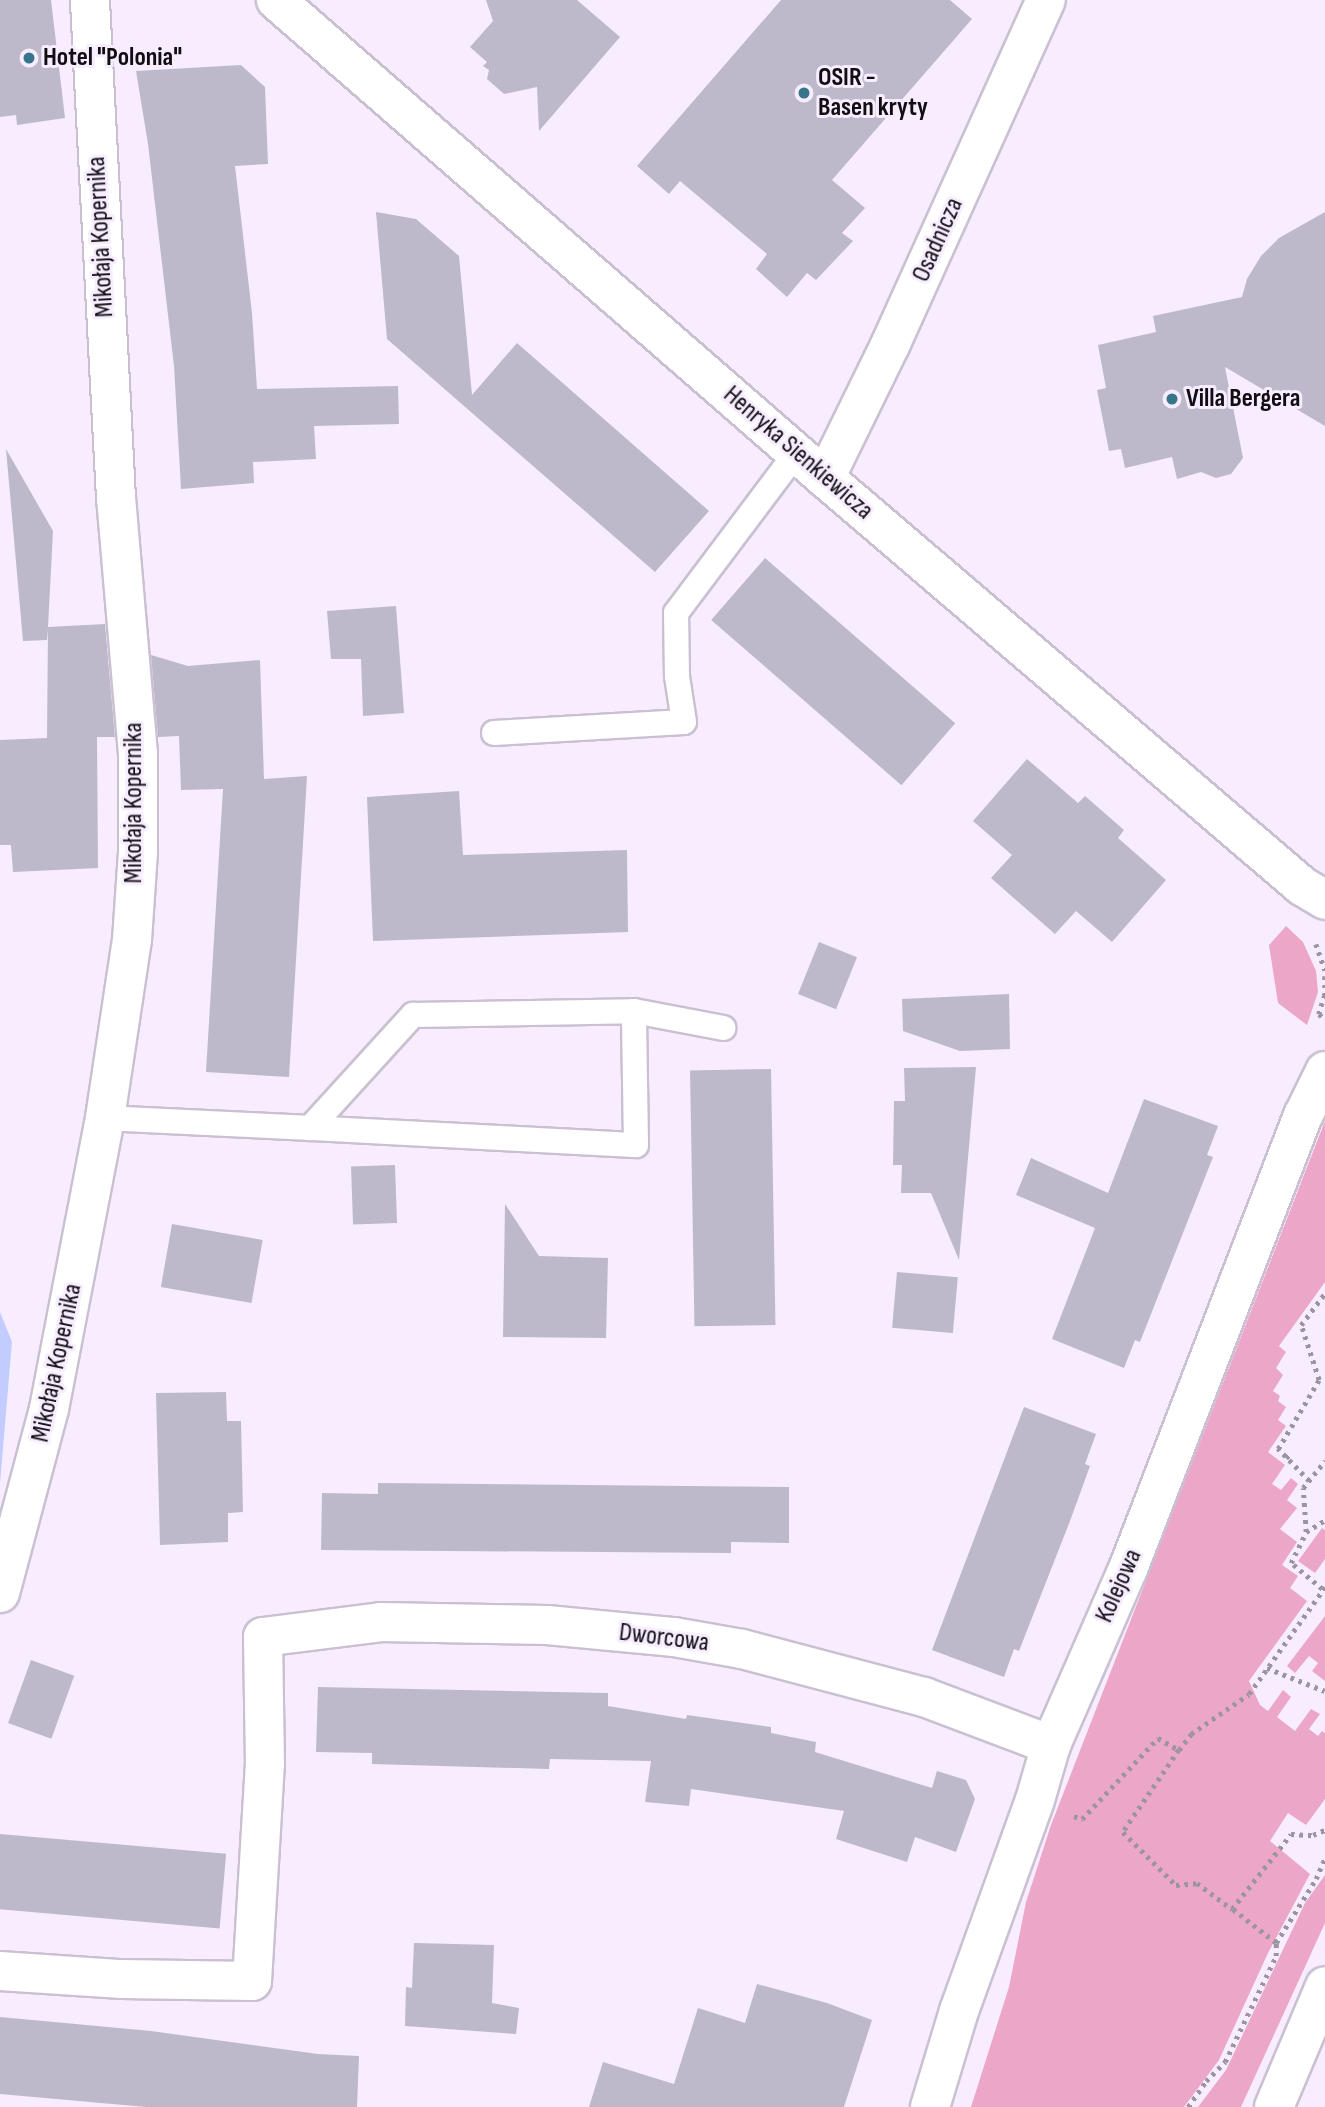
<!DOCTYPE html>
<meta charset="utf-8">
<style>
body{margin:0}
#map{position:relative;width:1325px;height:2107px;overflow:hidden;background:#f7edfe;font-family:"Sofia Sans Condensed",sans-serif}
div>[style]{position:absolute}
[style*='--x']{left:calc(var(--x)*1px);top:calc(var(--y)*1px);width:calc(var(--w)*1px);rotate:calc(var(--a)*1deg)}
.green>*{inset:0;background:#eca6c8}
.water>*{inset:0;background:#c2ccfe}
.building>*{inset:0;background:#bdb9cb;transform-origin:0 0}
.path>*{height:4.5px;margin-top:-2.25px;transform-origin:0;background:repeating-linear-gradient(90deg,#9c95a1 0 3.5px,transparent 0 8.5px)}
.roads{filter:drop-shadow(2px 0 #cac0d1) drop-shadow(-2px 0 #cac0d1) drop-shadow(0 2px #cac0d1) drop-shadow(0 -2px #cac0d1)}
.lane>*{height:24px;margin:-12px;padding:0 12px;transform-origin:12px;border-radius:12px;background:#fff}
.street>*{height:38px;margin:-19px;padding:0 19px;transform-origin:19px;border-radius:19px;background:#fff}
.secondary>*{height:38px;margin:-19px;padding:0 19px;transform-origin:19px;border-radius:19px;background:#fff}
.dots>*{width:19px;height:19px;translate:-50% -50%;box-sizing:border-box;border:4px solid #f7edfe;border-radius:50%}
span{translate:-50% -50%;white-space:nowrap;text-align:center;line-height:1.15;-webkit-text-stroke:6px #f7edfe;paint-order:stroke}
.poi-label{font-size:26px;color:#110d13;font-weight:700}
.left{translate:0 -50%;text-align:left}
.street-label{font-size:26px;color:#110d13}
</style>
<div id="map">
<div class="green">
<i style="clip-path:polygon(1286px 926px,1303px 942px,1316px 971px,1318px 992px,1307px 1025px,1278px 1003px,1269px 945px)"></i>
<i style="clip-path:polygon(1325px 1121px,1325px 1282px,1279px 1346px,1286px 1352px,1276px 1368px,1283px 1375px,1273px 1391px,1280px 1396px,1278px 1401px,1286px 1407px,1278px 1420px,1286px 1426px,1268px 1452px,1285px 1465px,1272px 1484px,1281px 1490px,1291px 1478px,1298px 1484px,1287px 1500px,1297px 1508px,1280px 1529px,1297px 1542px,1282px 1565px,1298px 1576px,1290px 1588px,1307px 1601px,1249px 1681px,1260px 1705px,1268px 1711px,1283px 1690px,1291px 1697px,1277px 1717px,1295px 1731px,1311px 1709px,1320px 1714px,1309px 1729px,1318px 1736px,1322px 1731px,1325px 1733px,1325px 1799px,1306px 1825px,1288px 1813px,1270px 1841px,1310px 1874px,1268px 1953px,1219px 2060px,1184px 2107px,971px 2107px,1009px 1987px,1026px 1902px,1051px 1825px)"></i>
<i style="clip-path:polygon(1322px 1528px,1325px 1530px,1325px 1559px,1315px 1573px,1298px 1561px)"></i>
<i style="clip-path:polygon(1325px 1616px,1325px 1681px,1312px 1671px,1318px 1663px,1309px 1656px,1295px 1673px,1287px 1666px)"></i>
<i style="clip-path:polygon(1325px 1875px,1325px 1923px,1241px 2107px,1198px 2107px,1226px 2070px,1305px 1903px)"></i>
</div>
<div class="water">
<i style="clip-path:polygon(0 1312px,12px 1342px,0 1483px)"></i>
</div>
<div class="building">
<i style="clip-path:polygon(0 0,51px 0,65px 118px,17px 125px,16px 115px,0 117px)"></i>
<i style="clip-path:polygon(486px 0,577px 0,620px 37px,539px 131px,537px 87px,504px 94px,487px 79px,489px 70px,483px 66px,487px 62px,470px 47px,493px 21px)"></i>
<i style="clip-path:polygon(781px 0,950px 0,972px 19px,832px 180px,865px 208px,842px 233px,853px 241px,816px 280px,807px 273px,787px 297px,756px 269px,767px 254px,680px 181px,669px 194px,637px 166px)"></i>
<i style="clip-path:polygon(241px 65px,265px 87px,268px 164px,235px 166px,252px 313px,257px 389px,398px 386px,399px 424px,314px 426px,316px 459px,253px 462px,254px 483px,181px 489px,174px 366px,148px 144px,136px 71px)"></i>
<i style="clip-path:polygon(376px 212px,416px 219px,459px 256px,472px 395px,517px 343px,709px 511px,655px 572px,387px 339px)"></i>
<i style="clip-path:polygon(1325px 212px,1325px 426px,1225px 367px,1243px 458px,1231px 474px,1216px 478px,1201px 472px,1177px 479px,1172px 457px,1125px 468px,1121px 449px,1109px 451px,1097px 390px,1106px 388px,1098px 345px,1156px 332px,1153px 316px,1242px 297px,1247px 279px,1261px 256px,1279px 238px)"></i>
<i style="clip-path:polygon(6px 449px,53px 531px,48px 627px,105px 624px,115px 737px,97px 737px,98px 868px,13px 872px,11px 845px,0 845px,0 740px,47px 738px,48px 629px,47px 640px,23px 641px)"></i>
<i style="left:765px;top:558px;width:252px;height:82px;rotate:41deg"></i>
<i style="clip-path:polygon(396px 606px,404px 713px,363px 716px,361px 659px,331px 659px,327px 611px)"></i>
<i style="clip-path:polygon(151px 655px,188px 666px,260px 660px,264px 779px,307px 776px,289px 1077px,206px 1072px,223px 789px,181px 790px,179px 736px,158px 737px)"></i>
<i style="clip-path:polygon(1027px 759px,1078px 803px,1085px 796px,1124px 830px,1118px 838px,1166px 880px,1112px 942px,1076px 911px,1055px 934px,991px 878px,1012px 855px,973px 821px)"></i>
<i style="clip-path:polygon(459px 791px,463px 855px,627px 850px,628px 932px,373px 941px,367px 797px)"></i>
<i style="left:819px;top:942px;width:41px;height:56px;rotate:22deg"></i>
<i style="clip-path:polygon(1009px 994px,1010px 1049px,960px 1051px,903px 1031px,902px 999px)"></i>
<i style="clip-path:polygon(976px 1067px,959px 1260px,931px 1193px,901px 1193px,902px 1165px,893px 1165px,894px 1101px,905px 1101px,904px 1068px)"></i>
<i style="left:771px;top:1069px;width:256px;height:81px;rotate:89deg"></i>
<i style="clip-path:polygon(1144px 1099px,1218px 1126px,1207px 1155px,1213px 1157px,1140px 1342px,1135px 1340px,1124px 1368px,1052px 1339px,1095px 1228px,1016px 1195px,1031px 1158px,1108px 1193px)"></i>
<i style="left:395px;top:1165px;width:58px;height:44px;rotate:88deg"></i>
<i style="clip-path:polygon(505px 1204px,539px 1256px,608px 1258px,606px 1338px,503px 1337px)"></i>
<i style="left:172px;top:1224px;width:92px;height:64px;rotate:10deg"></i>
<i style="left:897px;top:1272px;width:61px;height:56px;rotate:5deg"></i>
<i style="clip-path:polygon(226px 1392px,227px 1421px,241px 1421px,243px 1512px,228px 1513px,228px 1542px,160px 1545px,156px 1393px)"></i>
<i style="clip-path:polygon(1024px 1407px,1096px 1434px,1085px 1464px,1090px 1466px,1070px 1521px,1019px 1651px,1014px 1649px,1004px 1677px,932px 1650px)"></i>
<i style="clip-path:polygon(378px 1483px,789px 1487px,789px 1543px,731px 1542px,731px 1553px,321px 1550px,322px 1493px,378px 1494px)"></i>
<i style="left:31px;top:1660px;width:46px;height:67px;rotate:20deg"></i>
<i style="clip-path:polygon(318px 1687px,608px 1693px,608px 1706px,686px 1719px,687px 1715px,771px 1727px,771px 1733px,816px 1742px,815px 1752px,932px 1788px,937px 1771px,966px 1780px,975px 1799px,956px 1852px,915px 1837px,907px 1862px,836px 1839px,844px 1811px,691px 1789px,689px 1806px,645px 1802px,651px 1761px,550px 1759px,549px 1769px,372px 1764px,372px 1753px,316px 1752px)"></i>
<i style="left:0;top:1834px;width:227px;height:75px;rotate:5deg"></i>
<i style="clip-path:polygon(414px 1943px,494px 1945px,492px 2003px,519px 2008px,516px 2034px,405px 2026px,406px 1987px,412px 1988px)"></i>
<i style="clip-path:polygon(757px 1984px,827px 2003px,872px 2020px,844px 2107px,589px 2107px,603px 2062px,674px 2084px,698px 2008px,745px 2023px)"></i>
<i style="clip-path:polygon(0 2017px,151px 2031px,318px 2054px,359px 2056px,357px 2107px,146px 2107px,0 2094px)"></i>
</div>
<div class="path">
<i style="--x:1316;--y:944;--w:28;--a:71"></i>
<i style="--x:1325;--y:976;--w:19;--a:90"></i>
<i style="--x:1325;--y:995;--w:20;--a:108"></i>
<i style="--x:1319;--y:1014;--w:8;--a:40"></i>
<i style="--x:1286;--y:1458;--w:7;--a:-45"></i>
<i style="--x:1309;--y:1481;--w:45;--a:-134.1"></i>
<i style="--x:1278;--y:1449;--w:80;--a:-59.3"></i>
<i style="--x:1319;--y:1380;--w:58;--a:-108.1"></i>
<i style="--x:1301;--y:1325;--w:40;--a:-53"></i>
<i style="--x:1306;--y:1532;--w:22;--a:-32"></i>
<i style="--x:1322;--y:1589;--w:40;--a:-140"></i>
<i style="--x:1291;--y:1563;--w:34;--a:-64"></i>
<i style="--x:1306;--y:1532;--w:44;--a:-93.9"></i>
<i style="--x:1303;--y:1488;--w:35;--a:-51"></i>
<i style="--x:1267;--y:1668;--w:62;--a:21.6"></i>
<i style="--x:1179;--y:1750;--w:99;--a:124.3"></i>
<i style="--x:1123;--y:1832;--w:75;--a:45"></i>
<i style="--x:1176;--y:1885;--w:21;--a:-5"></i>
<i style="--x:1197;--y:1883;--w:44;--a:36.6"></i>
<i style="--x:1074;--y:1816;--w:9;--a:21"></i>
<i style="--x:1082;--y:1819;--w:111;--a:-46.8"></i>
<i style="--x:1158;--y:1738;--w:24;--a:30"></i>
<i style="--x:1179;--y:1750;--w:20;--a:-53"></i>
<i style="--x:1191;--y:1734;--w:70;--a:-34.6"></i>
<i style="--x:1249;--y:1694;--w:131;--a:-54.6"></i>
<i style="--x:1276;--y:1943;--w:56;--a:-142.3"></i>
<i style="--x:1232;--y:1909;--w:95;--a:-51.8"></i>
<i style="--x:1291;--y:1834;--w:22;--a:3"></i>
<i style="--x:1313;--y:1835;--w:13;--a:-23"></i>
<i style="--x:1188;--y:2107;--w:32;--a:-55"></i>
<i style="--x:1206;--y:2081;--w:27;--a:-45"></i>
<i style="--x:1225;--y:2062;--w:118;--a:-64.3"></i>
<i style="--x:1276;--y:1956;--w:13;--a:-90"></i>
<i style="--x:1276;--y:1943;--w:75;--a:-58"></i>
<i style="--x:1316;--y:1879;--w:23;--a:-67"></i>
</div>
<div class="roads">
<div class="lane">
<i style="--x:494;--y:733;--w:190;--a:-3.3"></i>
<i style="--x:684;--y:722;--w:47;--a:-98.7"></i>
<i style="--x:677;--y:676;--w:63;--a:-90.9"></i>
<i style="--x:676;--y:613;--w:201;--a:-53.1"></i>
<i style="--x:105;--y:1118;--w:205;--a:2.8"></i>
<i style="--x:310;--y:1128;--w:153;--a:-47.7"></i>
<i style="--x:413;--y:1015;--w:221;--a:-1"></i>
<i style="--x:634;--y:1011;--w:91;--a:10.8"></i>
<i style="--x:310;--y:1128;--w:326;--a:3"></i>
<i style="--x:636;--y:1145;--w:134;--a:-90.9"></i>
</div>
<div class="street">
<i style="--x:276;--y:0;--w:728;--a:41.05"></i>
<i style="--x:825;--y:478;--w:628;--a:40.54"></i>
<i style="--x:1302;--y:886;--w:27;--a:31"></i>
<i style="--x:825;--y:478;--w:150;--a:-63.9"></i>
<i style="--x:891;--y:343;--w:376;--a:-65.7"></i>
<i style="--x:0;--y:1593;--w:190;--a:-75.1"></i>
<i style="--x:49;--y:1409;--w:296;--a:-79.1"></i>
<i style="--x:105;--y:1118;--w:180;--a:-81.4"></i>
<i style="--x:132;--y:940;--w:89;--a:-86.1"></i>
<i style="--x:138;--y:851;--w:97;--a:-90"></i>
<i style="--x:138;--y:754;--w:257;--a:-94.9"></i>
<i style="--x:116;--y:498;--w:499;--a:-93"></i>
<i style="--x:0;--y:1971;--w:122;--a:3.8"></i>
<i style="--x:122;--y:1979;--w:130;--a:0.9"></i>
<i style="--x:252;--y:1981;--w:216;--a:-86.6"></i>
<i style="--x:265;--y:1765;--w:128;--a:-90.9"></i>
<i style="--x:263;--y:1637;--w:119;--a:-7.2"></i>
<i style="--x:381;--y:1622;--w:166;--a:1"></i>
<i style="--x:547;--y:1625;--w:128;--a:5.4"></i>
<i style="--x:674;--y:1637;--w:69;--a:10"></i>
<i style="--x:742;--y:1649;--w:188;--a:14.8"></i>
<i style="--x:924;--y:1697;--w:136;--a:20.7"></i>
<i style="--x:1274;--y:2107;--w:131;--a:-67.1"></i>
</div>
<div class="secondary">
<i style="--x:930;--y:2107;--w:100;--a:-73.2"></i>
<i style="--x:959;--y:2011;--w:224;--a:-70.2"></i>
<i style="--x:1035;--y:1800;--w:57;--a:-73.8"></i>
<i style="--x:1051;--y:1745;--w:192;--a:-66.4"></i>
<i style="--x:1128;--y:1569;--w:486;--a:-68.9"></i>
<i style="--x:1303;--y:1116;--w:50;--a:-63.9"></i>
</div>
</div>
<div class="dots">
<i style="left:29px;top:58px;background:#36758a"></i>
<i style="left:804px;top:93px;background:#36758a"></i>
<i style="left:1172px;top:399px;background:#36758a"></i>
</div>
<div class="poi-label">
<span class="left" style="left:43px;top:58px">Hotel "Polonia"</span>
<span class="left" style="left:818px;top:93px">OSIR -<br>Basen kryty</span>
<span class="left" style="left:1186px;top:399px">Villa Bergera</span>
</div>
<div class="street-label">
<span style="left:101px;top:237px;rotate:-93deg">Mikołaja Kopernika</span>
<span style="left:938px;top:240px;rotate:-66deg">Osadnicza</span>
<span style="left:798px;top:453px;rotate:41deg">Henryka Sienkiewicza</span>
<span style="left:134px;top:803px;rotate:-90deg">Mikołaja Kopernika</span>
<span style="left:57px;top:1363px;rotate:-78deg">Mikołaja Kopernika</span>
<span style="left:1119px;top:1586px;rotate:-66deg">Kolejowa</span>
<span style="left:664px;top:1638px;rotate:7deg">Dworcowa</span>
</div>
</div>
